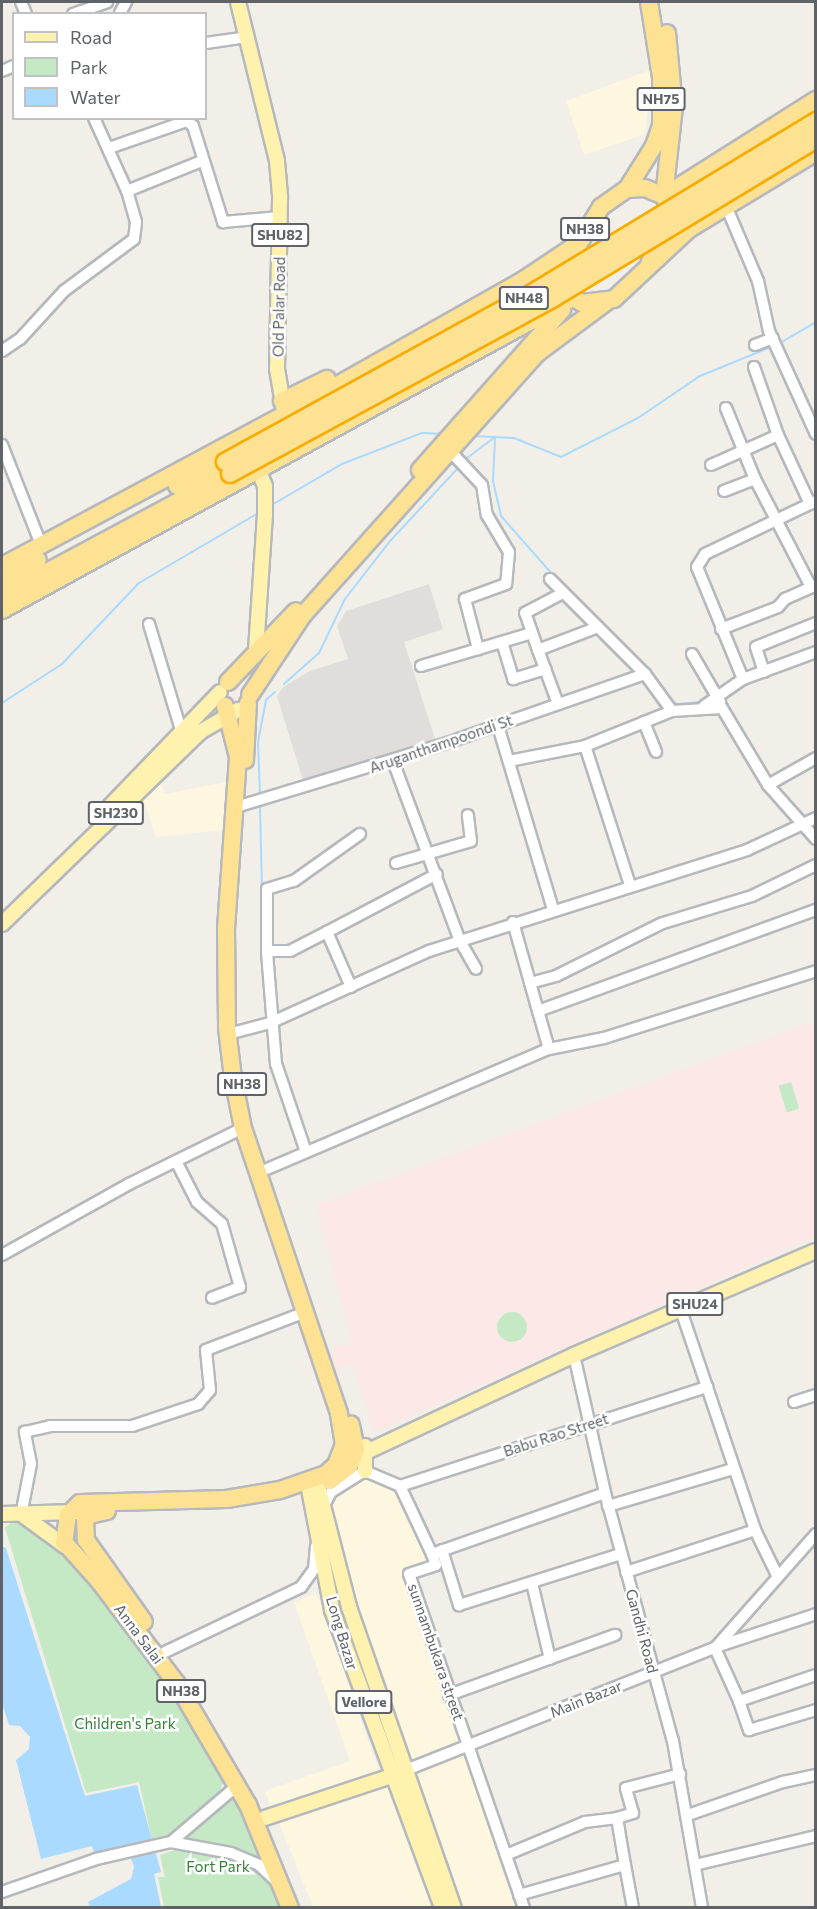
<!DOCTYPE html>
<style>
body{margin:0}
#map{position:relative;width:817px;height:1909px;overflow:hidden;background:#f1efe8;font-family:Commissioner,sans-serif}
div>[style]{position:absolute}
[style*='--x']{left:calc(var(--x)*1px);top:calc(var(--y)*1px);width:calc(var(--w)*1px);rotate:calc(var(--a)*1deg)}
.commercial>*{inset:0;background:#fef7e0}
.industrial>*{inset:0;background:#e0deda}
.medical>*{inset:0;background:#fce8e6}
.green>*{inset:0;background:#c5e8c5;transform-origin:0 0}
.round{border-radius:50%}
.water>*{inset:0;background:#aadaff}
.stream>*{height:2px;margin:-1px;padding:0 1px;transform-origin:1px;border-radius:1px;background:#aadaff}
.roads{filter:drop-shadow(2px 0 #b5b8bc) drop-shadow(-2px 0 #b5b8bc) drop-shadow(0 2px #b5b8bc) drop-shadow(0 -2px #b5b8bc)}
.minor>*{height:10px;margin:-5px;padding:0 5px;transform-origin:5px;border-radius:5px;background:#fff}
.major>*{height:14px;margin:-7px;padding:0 7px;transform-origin:7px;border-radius:7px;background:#fff2af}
.highway>*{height:16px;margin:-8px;padding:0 8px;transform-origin:8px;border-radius:8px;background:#fde293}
.bridges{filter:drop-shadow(2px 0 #f9ab00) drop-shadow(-2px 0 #f9ab00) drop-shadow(0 2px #f9ab00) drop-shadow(0 -2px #f9ab00)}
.highway-bridge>*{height:16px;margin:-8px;padding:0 8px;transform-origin:8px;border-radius:8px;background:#fde293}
span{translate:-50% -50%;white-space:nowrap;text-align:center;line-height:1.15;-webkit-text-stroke:5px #fff;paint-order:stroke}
.shield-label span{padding:2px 4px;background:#fff;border:2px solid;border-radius:4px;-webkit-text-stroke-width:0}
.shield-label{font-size:14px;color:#5f6368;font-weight:700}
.street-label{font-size:15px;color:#5f6368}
.park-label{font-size:15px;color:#348238}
.frame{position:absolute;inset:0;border:3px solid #5f6368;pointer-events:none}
.legend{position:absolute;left:12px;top:12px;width:195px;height:108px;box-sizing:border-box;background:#fff;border:2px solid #bfc1c3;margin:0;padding:8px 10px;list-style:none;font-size:18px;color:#5f6368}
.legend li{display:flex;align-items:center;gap:12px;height:30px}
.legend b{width:30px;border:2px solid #bfc1c3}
</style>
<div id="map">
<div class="commercial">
<i style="clip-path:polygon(653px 69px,645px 134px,584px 155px,566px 101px)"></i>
<i style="clip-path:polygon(231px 781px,230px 829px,156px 837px,142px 796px,161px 783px,165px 794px)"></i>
<i style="clip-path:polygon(366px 1477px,397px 1489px,430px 1562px,402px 1572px,461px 1742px,410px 1762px,352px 1597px,329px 1504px,345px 1487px)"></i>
<i style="clip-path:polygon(317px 1594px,380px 1774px,272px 1812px,265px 1791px,350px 1761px,294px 1602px)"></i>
<i style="clip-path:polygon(466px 1751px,521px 1907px,458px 1907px,413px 1771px)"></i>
<i style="clip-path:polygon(389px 1780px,438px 1907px,313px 1907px,277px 1817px)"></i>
</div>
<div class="industrial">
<i style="clip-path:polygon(429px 584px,443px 629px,404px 642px,435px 739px,303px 780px,277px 696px,283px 687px,310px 671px,348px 659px,337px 626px,346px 611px)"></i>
</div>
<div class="medical">
<i style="clip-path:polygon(815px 1021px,815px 1237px,375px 1432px,353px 1364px,335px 1369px,330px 1349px,352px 1343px,317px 1205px)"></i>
</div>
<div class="green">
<i style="left:791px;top:1082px;width:28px;height:13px;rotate:73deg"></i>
<i class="round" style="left:497px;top:1312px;width:30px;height:30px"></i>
<i style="clip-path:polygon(15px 1519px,24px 1519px,52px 1543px,120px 1616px,171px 1687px,218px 1765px,224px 1780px,218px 1795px,194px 1812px,184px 1829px,170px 1840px,153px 1844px,139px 1782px,86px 1793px,5px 1528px)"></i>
<i style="clip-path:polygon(227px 1798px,238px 1801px,279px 1907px,164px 1907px,158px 1877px,165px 1877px,160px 1855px,177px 1849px)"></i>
</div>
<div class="water">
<i style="clip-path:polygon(2px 1546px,6px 1548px,85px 1796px,137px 1785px,161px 1872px,154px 1874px,161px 1907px,90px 1907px,88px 1902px,131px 1879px,134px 1867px,127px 1848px,94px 1853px,92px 1846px,41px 1859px,16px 1760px,29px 1749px,30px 1737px,20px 1726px,9px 1725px,2px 1703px)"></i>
</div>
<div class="stream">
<i style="--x:780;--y:343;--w:42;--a:-30.3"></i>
<i style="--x:472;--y:436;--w:42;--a:2.7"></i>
<i style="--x:514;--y:438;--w:51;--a:22"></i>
<i style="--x:561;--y:457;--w:86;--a:-26.9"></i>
<i style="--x:638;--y:418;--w:75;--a:-34.1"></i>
<i style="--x:700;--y:376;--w:77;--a:-22.2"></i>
<i style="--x:495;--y:437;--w:44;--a:92.6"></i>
<i style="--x:493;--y:481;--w:36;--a:77"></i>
<i style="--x:501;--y:516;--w:79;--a:48.6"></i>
<i style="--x:467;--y:458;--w:35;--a:-37"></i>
<i style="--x:270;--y:506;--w:83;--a:-30.3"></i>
<i style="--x:342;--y:464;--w:86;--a:-21.2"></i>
<i style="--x:422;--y:433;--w:21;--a:3"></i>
<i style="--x:630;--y:651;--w:18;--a:47"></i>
<i style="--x:284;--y:684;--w:47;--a:-41.5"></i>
<i style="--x:319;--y:653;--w:60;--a:-64.3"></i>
<i style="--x:345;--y:599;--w:73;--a:-52.2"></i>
<i style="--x:390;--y:541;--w:100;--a:-47"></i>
<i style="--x:669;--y:700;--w:9;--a:27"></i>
<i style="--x:677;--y:704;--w:24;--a:-5"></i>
<i style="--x:2;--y:703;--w:72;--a:-33"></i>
<i style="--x:62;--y:664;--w:112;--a:-46.5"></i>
<i style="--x:139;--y:583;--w:140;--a:-30.4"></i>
<i style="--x:260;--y:794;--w:52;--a:-92.2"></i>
<i style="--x:258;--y:742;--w:43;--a:-79.2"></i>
<i style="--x:266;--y:700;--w:12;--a:-42"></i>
<i style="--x:260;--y:807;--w:81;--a:88.6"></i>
<i style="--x:810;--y:824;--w:8;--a:45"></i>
</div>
<div class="roads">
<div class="minor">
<i style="--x:21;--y:2;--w:13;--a:67"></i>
<i style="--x:120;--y:13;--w:13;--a:-61"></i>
<i style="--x:73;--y:14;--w:36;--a:-19"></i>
<i style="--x:206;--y:43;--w:41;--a:-8.3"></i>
<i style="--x:2;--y:71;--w:13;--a:-23"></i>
<i style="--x:109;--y:148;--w:83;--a:-19.1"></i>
<i style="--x:187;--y:121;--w:8;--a:40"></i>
<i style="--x:193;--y:126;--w:101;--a:72.6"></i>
<i style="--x:223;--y:222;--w:57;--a:-5"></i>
<i style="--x:127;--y:191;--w:81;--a:-21.8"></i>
<i style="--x:726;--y:206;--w:82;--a:66.9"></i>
<i style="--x:758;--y:281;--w:51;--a:77.6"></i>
<i style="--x:769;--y:331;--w:113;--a:65.5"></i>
<i style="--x:755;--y:345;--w:19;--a:-21"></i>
<i style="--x:2;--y:351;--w:22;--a:-34"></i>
<i style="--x:20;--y:339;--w:65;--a:-47.5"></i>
<i style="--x:64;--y:291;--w:87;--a:-36.6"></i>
<i style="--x:134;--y:239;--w:17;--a:-83"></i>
<i style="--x:136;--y:222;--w:32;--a:-106"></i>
<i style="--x:127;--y:191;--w:80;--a:-114.3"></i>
<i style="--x:754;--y:367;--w:72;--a:70.6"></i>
<i style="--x:778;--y:435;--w:76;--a:65.1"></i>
<i style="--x:726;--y:408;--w:77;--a:67.8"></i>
<i style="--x:755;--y:479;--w:122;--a:62.6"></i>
<i style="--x:2;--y:445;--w:110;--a:68.6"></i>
<i style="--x:451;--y:452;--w:45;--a:46.8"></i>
<i style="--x:482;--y:485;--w:30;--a:81"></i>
<i style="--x:487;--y:515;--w:43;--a:59.3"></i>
<i style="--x:509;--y:552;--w:32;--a:95"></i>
<i style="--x:506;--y:584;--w:44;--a:159.9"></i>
<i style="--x:465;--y:599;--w:52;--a:75.4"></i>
<i style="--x:711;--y:465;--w:73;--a:-24.1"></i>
<i style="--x:724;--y:491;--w:33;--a:-21"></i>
<i style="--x:550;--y:579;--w:134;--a:45"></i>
<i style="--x:645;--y:674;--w:46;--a:53.9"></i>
<i style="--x:672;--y:711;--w:50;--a:-3.4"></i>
<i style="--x:722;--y:708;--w:90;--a:59.1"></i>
<i style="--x:768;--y:785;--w:72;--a:48.4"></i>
<i style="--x:149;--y:624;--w:114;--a:73.2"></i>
<i style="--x:721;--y:629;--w:61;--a:-21.1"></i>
<i style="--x:778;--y:607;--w:11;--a:-49"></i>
<i style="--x:785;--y:599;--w:34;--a:-24"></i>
<i style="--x:502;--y:642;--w:39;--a:73"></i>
<i style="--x:513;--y:679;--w:34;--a:-17"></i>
<i style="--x:538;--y:650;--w:39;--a:-109"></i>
<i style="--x:525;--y:613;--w:43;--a:-27.8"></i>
<i style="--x:692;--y:654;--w:56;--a:59.7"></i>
<i style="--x:421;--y:666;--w:116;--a:-16.6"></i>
<i style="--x:764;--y:672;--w:26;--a:-108"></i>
<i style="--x:756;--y:647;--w:65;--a:-21.8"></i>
<i style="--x:743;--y:679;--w:121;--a:-112.3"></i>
<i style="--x:697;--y:567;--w:15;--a:-58"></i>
<i style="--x:705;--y:554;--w:123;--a:-25.5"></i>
<i style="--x:558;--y:704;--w:58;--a:-110.3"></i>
<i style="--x:538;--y:650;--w:64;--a:-21"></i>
<i style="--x:704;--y:706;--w:47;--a:-34.7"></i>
<i style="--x:743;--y:679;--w:78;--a:-20.3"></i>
<i style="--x:644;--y:722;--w:32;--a:68"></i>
<i style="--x:498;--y:726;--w:191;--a:73.3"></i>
<i style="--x:393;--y:761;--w:192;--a:69.6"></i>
<i style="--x:460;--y:941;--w:32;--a:60"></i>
<i style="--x:509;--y:761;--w:77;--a:-11.2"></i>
<i style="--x:768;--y:785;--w:55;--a:-29.4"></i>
<i style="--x:236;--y:807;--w:217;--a:-16.9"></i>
<i style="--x:444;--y:744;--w:213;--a:-19.2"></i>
<i style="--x:396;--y:863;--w:78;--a:-16.3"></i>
<i style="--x:471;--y:841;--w:26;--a:-97"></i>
<i style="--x:630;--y:885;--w:146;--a:-107.9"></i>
<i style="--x:585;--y:746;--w:94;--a:-21.9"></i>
<i style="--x:513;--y:922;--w:92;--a:74.3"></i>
<i style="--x:327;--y:932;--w:124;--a:-27.8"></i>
<i style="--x:267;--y:951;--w:23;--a:0"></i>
<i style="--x:290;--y:951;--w:42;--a:-27.2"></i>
<i style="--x:327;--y:932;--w:60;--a:66.4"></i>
<i style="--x:530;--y:983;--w:27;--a:-15"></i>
<i style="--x:556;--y:976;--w:119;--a:-26.4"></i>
<i style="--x:663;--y:923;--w:93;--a:-16.9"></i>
<i style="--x:752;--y:896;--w:71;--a:-25.8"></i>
<i style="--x:228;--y:1034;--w:43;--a:-14.7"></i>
<i style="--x:270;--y:1023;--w:175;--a:-24.4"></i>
<i style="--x:429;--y:951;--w:334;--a:-17.6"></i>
<i style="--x:747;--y:850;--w:76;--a:-24.9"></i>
<i style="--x:549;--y:1049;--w:40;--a:-106"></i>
<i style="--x:538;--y:1011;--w:296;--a:-20"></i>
<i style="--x:306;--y:1152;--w:93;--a:-108.8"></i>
<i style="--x:276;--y:1064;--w:113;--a:-94.6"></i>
<i style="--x:267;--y:951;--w:62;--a:-90"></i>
<i style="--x:267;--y:889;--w:28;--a:-17"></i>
<i style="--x:294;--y:881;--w:81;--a:-35.5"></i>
<i style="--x:176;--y:1161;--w:46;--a:62.9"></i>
<i style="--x:197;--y:1202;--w:33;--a:41"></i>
<i style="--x:222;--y:1224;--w:66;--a:74.1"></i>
<i style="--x:240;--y:1287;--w:30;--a:159"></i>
<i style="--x:267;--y:1169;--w:306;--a:-23.1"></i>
<i style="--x:549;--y:1049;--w:56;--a:-11.3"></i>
<i style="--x:604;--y:1038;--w:222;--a:-17.5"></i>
<i style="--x:2;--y:1255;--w:145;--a:-29.2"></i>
<i style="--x:129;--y:1184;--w:127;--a:-26.2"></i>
<i style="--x:574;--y:1355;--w:141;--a:77.3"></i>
<i style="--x:605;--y:1493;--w:257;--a:74.7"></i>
<i style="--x:673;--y:1741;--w:169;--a:80.1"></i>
<i style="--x:707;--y:1387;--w:151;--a:71.4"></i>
<i style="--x:755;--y:1530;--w:52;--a:63.9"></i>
<i style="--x:794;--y:1402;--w:23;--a:-18"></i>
<i style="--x:23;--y:1505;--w:42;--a:-79"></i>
<i style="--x:31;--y:1464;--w:33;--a:-101"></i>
<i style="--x:25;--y:1432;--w:26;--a:-13"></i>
<i style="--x:50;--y:1426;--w:82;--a:0"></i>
<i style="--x:132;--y:1426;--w:70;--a:-18.4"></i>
<i style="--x:198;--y:1404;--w:18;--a:-49"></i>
<i style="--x:210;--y:1390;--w:40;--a:-95.7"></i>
<i style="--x:206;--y:1350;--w:104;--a:-20.9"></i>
<i style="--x:608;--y:1506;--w:130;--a:-16.5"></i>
<i style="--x:322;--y:1509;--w:19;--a:-62"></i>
<i style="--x:331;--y:1492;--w:40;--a:-32"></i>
<i style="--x:365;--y:1471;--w:38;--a:23"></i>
<i style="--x:816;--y:1534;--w:152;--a:131.5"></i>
<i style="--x:715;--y:1648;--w:58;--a:65.6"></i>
<i style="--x:739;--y:1701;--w:81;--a:-18.7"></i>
<i style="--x:442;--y:1550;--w:58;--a:72.8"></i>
<i style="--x:459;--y:1605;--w:170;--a:-17.5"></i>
<i style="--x:432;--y:1554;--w:75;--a:-115.2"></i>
<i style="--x:400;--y:1486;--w:323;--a:-17.9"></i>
<i style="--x:707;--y:1387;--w:81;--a:-108.7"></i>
<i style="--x:626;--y:1572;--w:136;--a:-18"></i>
<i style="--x:532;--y:1583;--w:78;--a:76.7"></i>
<i style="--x:165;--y:1652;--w:151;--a:-25.5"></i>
<i style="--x:301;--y:1587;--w:22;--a:-54"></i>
<i style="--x:314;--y:1569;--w:23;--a:-85"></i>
<i style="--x:449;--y:1695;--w:177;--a:-19.9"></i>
<i style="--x:739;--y:1701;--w:31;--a:71"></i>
<i style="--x:749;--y:1730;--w:70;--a:-16.6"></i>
<i style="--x:401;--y:1772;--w:348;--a:-21.6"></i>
<i style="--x:725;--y:1644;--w:96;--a:-18.2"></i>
<i style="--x:688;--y:1815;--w:101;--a:-19.2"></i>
<i style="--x:783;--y:1782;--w:34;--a:-12"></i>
<i style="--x:171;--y:1842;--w:88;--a:-40.4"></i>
<i style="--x:506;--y:1855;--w:86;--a:-22.7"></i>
<i style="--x:585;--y:1822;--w:32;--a:-7"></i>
<i style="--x:625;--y:1865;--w:48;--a:-99.7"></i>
<i style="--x:617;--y:1818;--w:17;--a:-17"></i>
<i style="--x:633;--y:1813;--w:26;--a:-106"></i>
<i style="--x:626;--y:1788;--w:56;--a:-14.5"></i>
<i style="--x:695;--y:1865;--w:124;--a:-13.5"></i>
<i style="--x:2;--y:1892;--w:100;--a:-19.3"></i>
<i style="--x:96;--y:1859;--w:77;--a:-12.8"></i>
<i style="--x:171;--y:1842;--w:61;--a:10.4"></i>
<i style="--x:231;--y:1853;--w:30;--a:23"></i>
<i style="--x:259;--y:1865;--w:22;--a:43"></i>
<i style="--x:519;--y:1895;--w:110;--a:-15.8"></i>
<i style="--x:625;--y:1865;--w:44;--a:79.5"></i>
<i style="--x:524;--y:1908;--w:353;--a:-109"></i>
<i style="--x:409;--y:1574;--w:28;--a:-18"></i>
<i style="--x:436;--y:1565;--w:12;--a:-110"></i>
<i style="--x:432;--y:1554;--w:183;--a:-19.4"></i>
</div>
<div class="major">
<i style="--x:238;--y:2;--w:164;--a:76.2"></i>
<i style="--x:277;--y:161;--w:37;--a:85"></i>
<i style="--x:280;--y:198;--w:171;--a:91"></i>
<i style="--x:277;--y:369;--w:42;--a:80.3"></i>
<i style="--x:256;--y:650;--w:135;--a:-86.2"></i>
<i style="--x:265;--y:515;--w:29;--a:-90"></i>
<i style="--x:265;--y:486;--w:15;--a:-113"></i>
<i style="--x:110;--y:806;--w:158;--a:-46"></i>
<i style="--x:2;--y:924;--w:276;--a:-44.1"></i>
<i style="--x:200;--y:732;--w:44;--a:-30.1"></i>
<i style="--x:365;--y:1446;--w:25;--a:90"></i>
<i style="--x:347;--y:1461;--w:251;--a:-25"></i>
<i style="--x:574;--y:1355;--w:263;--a:-23.3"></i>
<i style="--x:318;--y:1486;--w:125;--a:75.6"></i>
<i style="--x:349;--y:1607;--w:319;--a:70.8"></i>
<i style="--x:309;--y:1489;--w:123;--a:79.2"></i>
<i style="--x:332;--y:1610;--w:318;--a:69.7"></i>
<i style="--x:20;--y:1513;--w:56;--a:36.3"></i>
<i style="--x:2;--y:1514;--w:75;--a:-1.5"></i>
<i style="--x:265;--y:1818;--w:133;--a:-18.4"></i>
</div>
<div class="highway">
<i style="--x:627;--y:189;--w:51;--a:-57.9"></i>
<i style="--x:654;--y:146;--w:21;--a:-71"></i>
<i style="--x:661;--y:126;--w:49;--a:-90"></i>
<i style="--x:661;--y:77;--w:76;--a:-99.1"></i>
<i style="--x:664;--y:196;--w:90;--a:-83.6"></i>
<i style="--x:674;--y:107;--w:74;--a:-95.4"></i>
<i style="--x:664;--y:196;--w:180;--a:-32.3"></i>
<i style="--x:572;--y:255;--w:56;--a:-58.9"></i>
<i style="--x:601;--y:207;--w:32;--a:-35"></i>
<i style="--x:627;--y:189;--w:18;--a:-3"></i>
<i style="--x:645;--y:188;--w:21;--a:23"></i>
<i style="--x:664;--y:196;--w:11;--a:68"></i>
<i style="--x:668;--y:206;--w:35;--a:102"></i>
<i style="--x:661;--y:240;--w:25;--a:117"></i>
<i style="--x:571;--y:289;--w:9;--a:77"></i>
<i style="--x:573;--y:298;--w:10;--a:29"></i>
<i style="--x:582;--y:303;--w:32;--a:-7"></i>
<i style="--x:614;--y:299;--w:103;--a:-43"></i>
<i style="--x:689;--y:229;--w:149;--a:-31.2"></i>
<i style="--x:282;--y:401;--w:50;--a:-26.1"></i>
<i style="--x:420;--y:470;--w:214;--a:-48.4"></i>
<i style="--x:177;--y:486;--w:54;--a:-26.6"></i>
<i style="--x:2;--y:566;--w:322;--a:-28.2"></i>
<i style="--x:286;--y:414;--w:271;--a:-29.4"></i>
<i style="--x:522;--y:281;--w:65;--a:-33.7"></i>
<i style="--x:2;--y:580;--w:41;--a:-29.1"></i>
<i style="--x:2;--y:596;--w:259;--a:-28.2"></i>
<i style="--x:2;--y:610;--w:651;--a:-28.65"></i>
<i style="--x:228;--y:682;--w:98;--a:-46.2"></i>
<i style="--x:250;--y:695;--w:96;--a:-56.5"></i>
<i style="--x:303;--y:615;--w:350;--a:-48.2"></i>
<i style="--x:536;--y:354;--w:86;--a:-36.5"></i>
<i style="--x:225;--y:706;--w:53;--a:75.7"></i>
<i style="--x:238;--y:757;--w:172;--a:94"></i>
<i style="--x:226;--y:929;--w:99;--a:89.4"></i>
<i style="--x:227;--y:1028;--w:50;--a:83.2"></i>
<i style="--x:233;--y:1078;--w:51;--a:78.7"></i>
<i style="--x:243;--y:1128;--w:302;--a:71.4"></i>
<i style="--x:339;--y:1414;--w:30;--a:81"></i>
<i style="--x:344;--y:1444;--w:22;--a:111"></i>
<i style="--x:336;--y:1465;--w:13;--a:138"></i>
<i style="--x:326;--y:1474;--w:49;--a:160.8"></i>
<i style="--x:280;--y:1490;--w:54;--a:170.4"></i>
<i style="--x:227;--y:1499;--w:147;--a:178.4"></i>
<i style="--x:80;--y:1503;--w:17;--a:135"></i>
<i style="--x:68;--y:1515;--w:27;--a:98"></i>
<i style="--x:64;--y:1542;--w:52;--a:48.1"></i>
<i style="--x:99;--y:1581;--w:129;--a:52.9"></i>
<i style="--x:177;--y:1684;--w:140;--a:59.6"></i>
<i style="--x:248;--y:1805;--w:111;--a:67.8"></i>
<i style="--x:245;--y:760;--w:57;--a:-87"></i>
<i style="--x:330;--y:1481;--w:24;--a:-38"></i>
<i style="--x:349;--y:1466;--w:9;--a:-63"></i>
<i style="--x:353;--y:1458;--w:9;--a:-72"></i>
<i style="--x:356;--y:1449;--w:25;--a:-102"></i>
<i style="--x:107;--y:1511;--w:23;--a:167"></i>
<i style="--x:85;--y:1516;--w:24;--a:88"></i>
<i style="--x:86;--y:1540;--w:100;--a:54.7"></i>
</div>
</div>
<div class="bridges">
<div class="highway-bridge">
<i style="--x:225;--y:462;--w:347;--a:-28.8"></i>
<i style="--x:529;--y:295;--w:336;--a:-31.2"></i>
<i style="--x:230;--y:474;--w:366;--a:-28.5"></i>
<i style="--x:552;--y:299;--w:309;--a:-31.2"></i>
</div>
</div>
<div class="shield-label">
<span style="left:661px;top:99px">NH75</span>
<span style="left:585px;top:229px">NH38</span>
<span style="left:280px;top:235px">SHU82</span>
<span style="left:524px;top:298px">NH48</span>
<span style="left:116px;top:813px">SH230</span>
<span style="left:242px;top:1084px">NH38</span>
<span style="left:695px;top:1304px">SHU24</span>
<span style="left:181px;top:1691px">NH38</span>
<span style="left:364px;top:1702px">Vellore</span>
</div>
<div class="street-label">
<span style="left:279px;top:307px;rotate:-89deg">Old Palar Road</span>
<span style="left:441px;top:744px;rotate:-19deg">Aruganthampoondi St</span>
<span style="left:556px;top:1435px;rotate:-18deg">Babu Rao Street</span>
<span style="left:642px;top:1631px;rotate:75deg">Gandhi Road</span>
<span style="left:342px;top:1633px;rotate:73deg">Long Bazar</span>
<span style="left:139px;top:1634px;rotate:53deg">Anna Salai</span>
<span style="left:436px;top:1652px;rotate:71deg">sunnambukara street</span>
<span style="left:586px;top:1699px;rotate:-22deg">Main Bazar</span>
</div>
<div class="park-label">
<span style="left:125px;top:1724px">Children's Park</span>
<span style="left:218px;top:1867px">Fort Park</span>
</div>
<div class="frame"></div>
<ul class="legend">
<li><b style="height:8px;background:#fff2af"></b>Road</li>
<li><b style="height:16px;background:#c5e8c5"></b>Park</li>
<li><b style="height:16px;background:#aadaff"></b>Water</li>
</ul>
</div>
